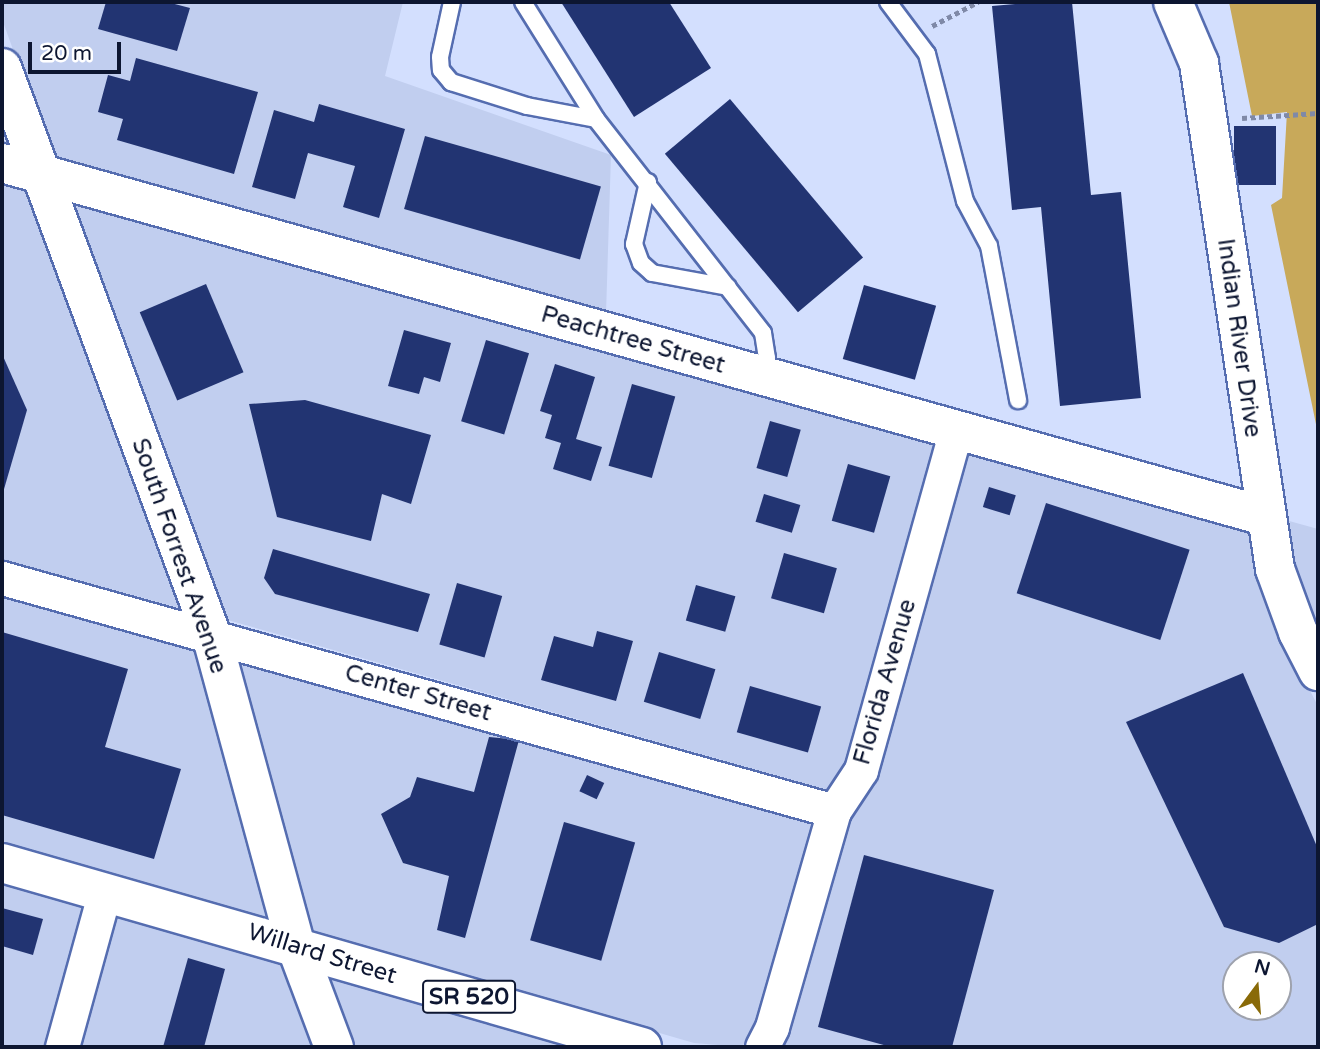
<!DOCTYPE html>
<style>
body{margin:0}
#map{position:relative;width:1320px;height:1049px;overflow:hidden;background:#d3dffe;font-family:"Varela Round",sans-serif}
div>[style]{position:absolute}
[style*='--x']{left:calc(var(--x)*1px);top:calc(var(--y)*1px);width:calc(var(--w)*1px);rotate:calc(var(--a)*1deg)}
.built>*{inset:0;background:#c1ceef}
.water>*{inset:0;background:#c8a95a}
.building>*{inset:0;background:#223472;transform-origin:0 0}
.path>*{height:4.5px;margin-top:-2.25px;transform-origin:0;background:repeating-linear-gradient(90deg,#7f89a7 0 5px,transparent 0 8.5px)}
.roads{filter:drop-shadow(2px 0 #556db0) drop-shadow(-2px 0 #556db0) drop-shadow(0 2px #556db0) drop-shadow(0 -2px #556db0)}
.lane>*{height:16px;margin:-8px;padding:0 8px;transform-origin:8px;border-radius:8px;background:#fff}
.street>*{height:33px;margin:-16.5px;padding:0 16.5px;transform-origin:16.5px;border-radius:16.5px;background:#fff}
.secondary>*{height:38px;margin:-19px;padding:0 19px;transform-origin:19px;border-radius:19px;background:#fff}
.primary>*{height:38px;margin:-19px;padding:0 19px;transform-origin:19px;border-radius:19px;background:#fff}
span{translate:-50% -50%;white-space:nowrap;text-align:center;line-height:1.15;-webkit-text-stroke:7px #fff;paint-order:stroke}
.shield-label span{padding:2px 5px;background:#fff;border:2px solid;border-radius:5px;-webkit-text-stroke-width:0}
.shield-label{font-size:23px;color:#0d1631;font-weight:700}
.street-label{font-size:24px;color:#0d1631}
.frame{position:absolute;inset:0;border:4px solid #0d1631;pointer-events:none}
.north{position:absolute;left:1222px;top:951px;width:70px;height:70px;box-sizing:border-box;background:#fff;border:2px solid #9ea2ad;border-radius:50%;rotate:16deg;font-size:19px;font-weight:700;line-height:28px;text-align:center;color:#0d1631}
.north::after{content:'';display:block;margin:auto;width:24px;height:32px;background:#896a08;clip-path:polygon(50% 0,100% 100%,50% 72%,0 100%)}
.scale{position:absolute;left:28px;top:42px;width:93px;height:32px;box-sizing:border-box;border:4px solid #0d1631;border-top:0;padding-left:9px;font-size:21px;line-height:24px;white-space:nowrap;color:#0d1631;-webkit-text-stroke:5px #fff;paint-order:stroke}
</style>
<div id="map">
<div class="built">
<i style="clip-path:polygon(2px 2px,403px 2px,385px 76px,611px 155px,606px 314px,52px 158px,2px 19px)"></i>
<i style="clip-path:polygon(2px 181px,28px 189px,183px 609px,2px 559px)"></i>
<i style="clip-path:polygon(67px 199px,935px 443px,847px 763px,828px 790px,224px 619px)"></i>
<i style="clip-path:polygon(evenodd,966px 451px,1251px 531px,1284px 641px,1318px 706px,1318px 1047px,779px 1047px,966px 451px,1236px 965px,1278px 965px,1278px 1007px,1236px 1007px,1236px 965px)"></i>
<i style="clip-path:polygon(1282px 519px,1318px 529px,1318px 634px,1290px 563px)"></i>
<i style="clip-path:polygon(2px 596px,198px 650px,271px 920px,2px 845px)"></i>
<i style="clip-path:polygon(235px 660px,814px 823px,758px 1020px,742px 1047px,694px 1043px,308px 931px)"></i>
<i style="clip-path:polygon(2px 881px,85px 904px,46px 1047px,2px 1047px)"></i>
<i style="clip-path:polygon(115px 913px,282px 960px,317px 1047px,78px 1047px)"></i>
<i style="clip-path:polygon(324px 974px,579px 1047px,352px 1047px)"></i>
</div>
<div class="water">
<i style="clip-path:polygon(1229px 2px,1318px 2px,1318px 434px,1271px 205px,1282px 198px,1287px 112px,1252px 116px)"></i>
</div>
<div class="building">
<i style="clip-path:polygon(106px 2px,167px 2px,190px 8px,177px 51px,98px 29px)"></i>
<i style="clip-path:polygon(561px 2px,669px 2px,711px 68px,634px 117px)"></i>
<i style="clip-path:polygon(1038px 2px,1072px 2px,1091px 195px,1121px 192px,1141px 398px,1060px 406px,1041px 207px,1012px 210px,992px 6px)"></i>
<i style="clip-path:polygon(136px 58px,258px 92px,234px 174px,117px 140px,123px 119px,98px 112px,108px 75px,130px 81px)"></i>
<i style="left:730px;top:99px;width:207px;height:85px;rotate:50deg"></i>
<i style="clip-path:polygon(319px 104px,405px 129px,379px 218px,343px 207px,355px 166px,308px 153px,295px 199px,252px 187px,274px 110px,314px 122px)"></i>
<i style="left:1276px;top:126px;width:59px;height:42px;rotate:90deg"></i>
<i style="left:425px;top:136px;width:183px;height:76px;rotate:16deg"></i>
<i style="left:206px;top:284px;width:96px;height:72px;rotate:67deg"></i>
<i style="left:864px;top:285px;width:75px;height:77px;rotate:16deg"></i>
<i style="clip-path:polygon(404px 330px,451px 343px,440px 382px,424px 377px,419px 394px,388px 386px)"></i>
<i style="left:486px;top:340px;width:45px;height:85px;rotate:17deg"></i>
<i style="clip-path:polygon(2px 354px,27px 410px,2px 496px)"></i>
<i style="clip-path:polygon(555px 364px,595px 377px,576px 439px,602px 447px,591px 481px,553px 469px,561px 443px,545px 438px,552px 415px,540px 411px)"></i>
<i style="left:632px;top:384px;width:45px;height:85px;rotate:16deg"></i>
<i style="clip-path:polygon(305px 400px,431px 435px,411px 504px,382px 494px,371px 541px,277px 517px,249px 404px)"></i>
<i style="left:770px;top:421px;width:32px;height:49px;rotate:16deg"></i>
<i style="left:848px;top:464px;width:44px;height:59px;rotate:16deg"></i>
<i style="left:989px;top:487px;width:28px;height:21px;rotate:17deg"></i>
<i style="left:764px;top:494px;width:38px;height:29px;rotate:17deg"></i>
<i style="left:1046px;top:503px;width:151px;height:95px;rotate:18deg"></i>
<i style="clip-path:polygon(273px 549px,430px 594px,418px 632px,275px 594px,264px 578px)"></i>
<i style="left:784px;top:553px;width:55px;height:47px;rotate:16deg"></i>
<i style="left:457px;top:583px;width:47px;height:64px;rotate:16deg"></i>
<i style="left:696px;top:585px;width:41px;height:37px;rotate:16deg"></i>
<i style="clip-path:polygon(597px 631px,633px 641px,616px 701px,541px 680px,554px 636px,593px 647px)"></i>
<i style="clip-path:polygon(2px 632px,128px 669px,105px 747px,181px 769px,154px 859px,2px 815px)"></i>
<i style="left:659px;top:652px;width:59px;height:52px;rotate:17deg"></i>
<i style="clip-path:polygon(1243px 673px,1318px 849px,1318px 924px,1279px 943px,1224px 927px,1126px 722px)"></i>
<i style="left:750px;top:686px;width:74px;height:48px;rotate:16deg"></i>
<i style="clip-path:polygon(489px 737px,519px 740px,465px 938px,437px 930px,449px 876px,403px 863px,381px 814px,410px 797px,417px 777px,474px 792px)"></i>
<i style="left:587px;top:775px;width:19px;height:18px;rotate:25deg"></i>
<i style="left:564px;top:822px;width:74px;height:123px;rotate:16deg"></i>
<i style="clip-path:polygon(864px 855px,994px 890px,952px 1047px,891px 1047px,818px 1027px)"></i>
<i style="clip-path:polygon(2px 908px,43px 919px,33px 955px,2px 946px)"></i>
<i style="clip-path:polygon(188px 958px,225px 969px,204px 1047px,163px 1047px)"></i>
</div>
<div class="path">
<i style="--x:932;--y:26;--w:52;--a:-27.6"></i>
<i style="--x:1242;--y:118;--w:76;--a:-3.8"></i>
</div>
<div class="roads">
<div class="lane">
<i style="--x:452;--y:2;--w:56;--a:102.3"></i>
<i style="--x:440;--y:57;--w:13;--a:86"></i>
<i style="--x:441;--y:70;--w:16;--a:50"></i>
<i style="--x:451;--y:82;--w:80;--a:17.5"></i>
<i style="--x:527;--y:106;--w:70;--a:10.7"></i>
<i style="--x:523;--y:2;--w:138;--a:58"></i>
<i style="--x:596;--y:119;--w:271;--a:52"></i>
<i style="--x:763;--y:333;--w:25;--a:81"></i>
<i style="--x:767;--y:358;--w:19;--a:106"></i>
<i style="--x:888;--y:2;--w:65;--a:53.1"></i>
<i style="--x:927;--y:54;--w:152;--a:75.5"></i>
<i style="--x:965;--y:201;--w:51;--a:61.9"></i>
<i style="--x:989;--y:246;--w:157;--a:79.3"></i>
<i style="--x:648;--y:182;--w:64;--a:102.7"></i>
<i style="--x:634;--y:244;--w:20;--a:70"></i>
<i style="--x:641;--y:263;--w:15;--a:42"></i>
<i style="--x:652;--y:273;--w:77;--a:10.4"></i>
</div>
<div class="street">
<i style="--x:2;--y:578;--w:864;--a:15.64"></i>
<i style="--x:62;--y:1047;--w:162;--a:-74.6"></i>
<i style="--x:762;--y:1047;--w:22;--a:-63"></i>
<i style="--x:772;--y:1027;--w:225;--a:-74"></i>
<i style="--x:834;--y:811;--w:49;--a:-56.6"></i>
<i style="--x:861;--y:770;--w:353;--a:-74.4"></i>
</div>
<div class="secondary">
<i style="--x:1173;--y:2;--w:66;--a:66.9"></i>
<i style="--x:1199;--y:63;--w:512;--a:81.46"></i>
<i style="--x:1275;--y:569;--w:67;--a:69.9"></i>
<i style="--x:1298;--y:632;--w:44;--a:62.9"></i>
<i style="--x:2;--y:68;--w:603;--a:69.73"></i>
<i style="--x:211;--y:634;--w:323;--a:74.8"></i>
<i style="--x:296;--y:946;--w:108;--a:69.4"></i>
<i style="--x:2;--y:163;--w:1311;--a:15.62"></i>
</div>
<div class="primary">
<i style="--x:2;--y:863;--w:666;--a:16.04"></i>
</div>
</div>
<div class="shield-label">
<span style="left:469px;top:997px">SR 520</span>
</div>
<div class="street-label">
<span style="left:1239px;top:338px;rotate:82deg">Indian River Drive</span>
<span style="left:633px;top:340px;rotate:16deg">Peachtree Street</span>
<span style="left:179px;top:556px;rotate:71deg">South Forrest Avenue</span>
<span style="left:885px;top:682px;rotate:-74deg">Florida Avenue</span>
<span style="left:418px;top:693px;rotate:16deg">Center Street</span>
<span style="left:322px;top:954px;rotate:17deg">Willard Street</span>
</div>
<div class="frame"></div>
<div class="north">N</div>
<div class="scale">20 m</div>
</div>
